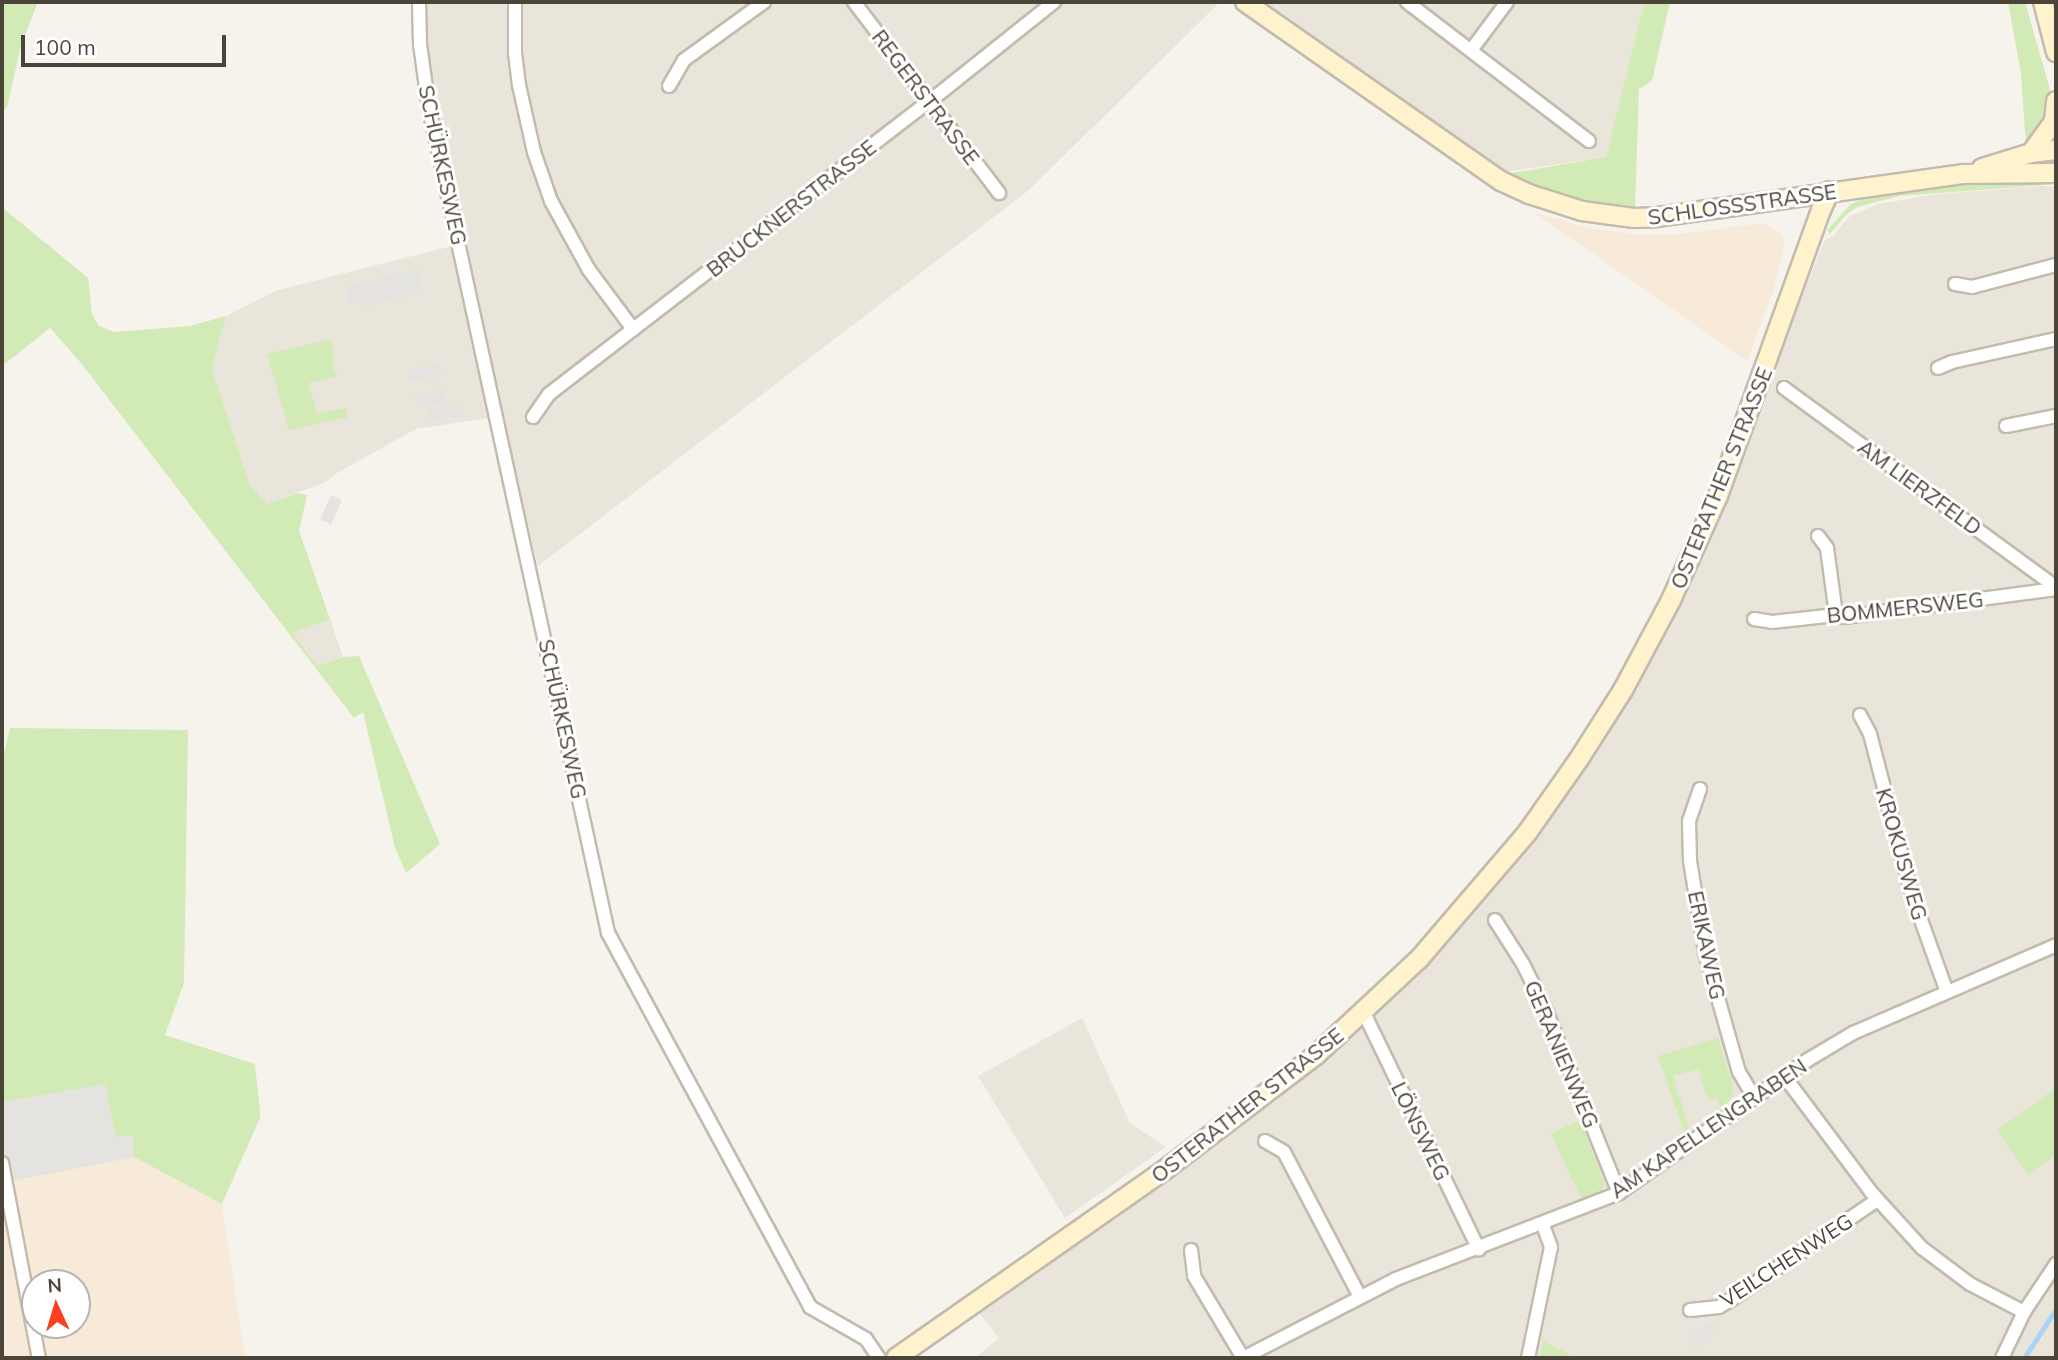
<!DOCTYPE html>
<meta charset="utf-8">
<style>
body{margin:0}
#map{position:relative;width:2058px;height:1360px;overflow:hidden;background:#f6f3ec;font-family:Mulish,sans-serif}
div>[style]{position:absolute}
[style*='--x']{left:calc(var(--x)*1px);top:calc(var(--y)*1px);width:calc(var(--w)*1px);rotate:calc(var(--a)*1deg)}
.residential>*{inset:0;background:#eae5da}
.commercial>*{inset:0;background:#f7ead8}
.green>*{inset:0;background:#d2eab5}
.parking>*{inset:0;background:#e5e3e0;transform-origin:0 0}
.stream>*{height:4.5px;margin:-2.25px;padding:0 2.25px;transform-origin:2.25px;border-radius:2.25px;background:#a9d4f2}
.roads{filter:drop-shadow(2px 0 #c2bbae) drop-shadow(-2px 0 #c2bbae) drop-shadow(0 2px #c2bbae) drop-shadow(0 -2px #c2bbae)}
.street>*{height:12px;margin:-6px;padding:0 6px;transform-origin:6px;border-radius:6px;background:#fff}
.secondary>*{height:18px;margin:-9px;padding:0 9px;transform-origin:9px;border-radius:9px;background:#fff3cd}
span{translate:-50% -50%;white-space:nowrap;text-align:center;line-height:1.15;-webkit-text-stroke:6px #fff;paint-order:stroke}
.street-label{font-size:21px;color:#4b4439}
.frame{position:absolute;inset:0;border:4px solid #4b4439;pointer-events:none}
.north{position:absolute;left:21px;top:1269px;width:70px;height:70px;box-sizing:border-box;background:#fff;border:2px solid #b7b4b0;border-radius:50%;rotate:356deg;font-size:19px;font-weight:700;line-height:28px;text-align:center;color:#4b4439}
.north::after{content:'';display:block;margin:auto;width:24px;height:32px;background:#fc3f1d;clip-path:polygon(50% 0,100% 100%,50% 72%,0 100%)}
.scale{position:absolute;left:21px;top:35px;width:205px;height:32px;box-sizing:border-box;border:4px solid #4b4439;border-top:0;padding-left:9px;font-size:21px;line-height:24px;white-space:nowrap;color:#4b4439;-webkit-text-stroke:5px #fff;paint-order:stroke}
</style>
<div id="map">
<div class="residential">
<i style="clip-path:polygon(426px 2px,1214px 2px,1218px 4px,1029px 190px,538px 566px,502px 416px,416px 429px,337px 473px,324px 483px,267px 504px,250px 485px,212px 369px,226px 316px,278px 290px,464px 243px,434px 108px,426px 45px)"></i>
<i style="clip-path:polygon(1266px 2px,1644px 2px,1606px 157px,1505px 172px)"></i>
<i style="clip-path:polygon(2042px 186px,2056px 187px,2056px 1358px,975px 1358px,999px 1338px,980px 1314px,1276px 1101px,1372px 1017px,1412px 978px,1470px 917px,1538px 834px,1584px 770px,1631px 695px,1675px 612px,1722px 510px,1792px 320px,1825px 240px,1833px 236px,1850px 216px,1878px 204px,1938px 194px)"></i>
<i style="clip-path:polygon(330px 619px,343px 657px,317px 666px,291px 632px)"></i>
<i style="clip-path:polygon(1082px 1018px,1130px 1123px,1166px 1147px,1065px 1218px,978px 1076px)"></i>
</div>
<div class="commercial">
<i style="clip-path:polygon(1533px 212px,1588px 228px,1643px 235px,1672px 235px,1763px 223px,1783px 235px,1784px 246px,1774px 289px,1747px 361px)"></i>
<i style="clip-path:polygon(evenodd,134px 1157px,222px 1204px,245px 1358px,2px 1358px,2px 1163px,6px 1181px,134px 1157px,35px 1283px,77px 1283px,77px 1325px,35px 1325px,35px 1283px)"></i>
</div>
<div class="green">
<i style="clip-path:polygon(2px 2px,38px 2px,21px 45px,7px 108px,2px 110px)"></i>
<i style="clip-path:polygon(1644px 2px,1670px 2px,1652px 81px,1639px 89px,1635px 209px,1584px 203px,1550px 193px,1506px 174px,1606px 157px)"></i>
<i style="clip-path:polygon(2008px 2px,2025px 2px,2049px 86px,2051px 106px,2047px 120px,2034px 140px,2026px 145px,2021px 74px)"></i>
<i style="clip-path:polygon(2056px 179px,2056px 184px,1900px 196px,1857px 207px,1847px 214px,1830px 234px,1827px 230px,1851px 204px,1873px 195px,1986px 181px)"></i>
<i style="clip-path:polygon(2px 203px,3px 208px,88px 278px,92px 314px,99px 326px,114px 332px,190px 326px,226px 316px,212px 369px,250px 485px,267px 504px,298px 493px,307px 495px,299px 531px,330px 619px,292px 633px,317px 666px,343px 657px,359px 656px,440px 844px,406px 873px,395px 848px,363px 712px,354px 718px,81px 363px,50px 328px,2px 366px)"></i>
<i style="clip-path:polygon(331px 339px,335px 360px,332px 365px,337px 376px,309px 383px,317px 414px,346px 408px,348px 417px,289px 430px,267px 354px)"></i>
<i style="clip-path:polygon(10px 728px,188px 730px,184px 983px,165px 1035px,255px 1064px,260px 1111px,260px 1118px,222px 1204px,134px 1157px,5px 1182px,2px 1163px,2px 762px)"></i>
<i style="clip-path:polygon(1718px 1038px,1733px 1086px,1732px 1097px,1721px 1110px,1717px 1098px,1708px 1100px,1698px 1069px,1673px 1076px,1690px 1131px,1685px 1135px,1658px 1056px)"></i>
<i style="clip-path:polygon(2056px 1088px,2056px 1155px,2028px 1175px,1997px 1130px)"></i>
<i style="clip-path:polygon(1580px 1120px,1604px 1183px,1602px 1190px,1582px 1200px,1551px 1134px)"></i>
<i style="clip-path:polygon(1543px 1341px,1576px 1358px,1540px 1358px)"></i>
</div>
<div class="parking">
<i style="clip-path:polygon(417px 269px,423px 292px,361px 307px,359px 301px,349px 303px,345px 287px)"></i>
<i style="left:440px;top:364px;width:12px;height:33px;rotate:81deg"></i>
<i style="clip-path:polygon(444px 390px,447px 404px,417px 407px,414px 395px)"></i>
<i style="left:462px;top:406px;width:10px;height:35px;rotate:84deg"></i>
<i style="left:331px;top:495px;width:12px;height:27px;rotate:24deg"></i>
<i style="clip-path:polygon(105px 1084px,116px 1137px,133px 1135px,134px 1157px,5px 1182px,2px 1163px,2px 1102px)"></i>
<i style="left:1710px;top:1322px;width:11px;height:28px;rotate:52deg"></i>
</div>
<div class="stream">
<i style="--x:2024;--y:1358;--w:59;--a:-56.9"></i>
</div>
<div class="roads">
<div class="street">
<i style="--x:419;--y:2;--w:42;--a:88.6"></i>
<i style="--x:420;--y:44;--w:66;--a:82.1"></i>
<i style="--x:429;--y:109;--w:843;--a:77.74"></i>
<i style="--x:608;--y:933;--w:425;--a:61.6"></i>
<i style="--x:810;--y:1307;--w:64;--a:29.7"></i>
<i style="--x:866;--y:1339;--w:23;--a:56"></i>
<i style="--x:515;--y:2;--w:51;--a:90"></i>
<i style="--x:515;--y:53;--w:32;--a:83"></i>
<i style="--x:519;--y:85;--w:69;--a:77.4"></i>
<i style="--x:534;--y:152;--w:52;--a:70.9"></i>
<i style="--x:551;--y:201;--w:79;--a:61.2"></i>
<i style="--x:589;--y:270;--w:74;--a:53.3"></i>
<i style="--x:854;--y:2;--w:240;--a:52.8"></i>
<i style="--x:1407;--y:2;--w:229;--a:37.4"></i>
<i style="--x:1472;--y:49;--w:59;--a:-53.3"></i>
<i style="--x:669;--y:86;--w:30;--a:-60"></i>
<i style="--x:684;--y:60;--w:99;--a:-35.9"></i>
<i style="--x:1955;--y:284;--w:17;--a:10"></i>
<i style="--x:1972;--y:287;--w:87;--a:-14.7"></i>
<i style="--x:1938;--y:368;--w:15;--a:-23"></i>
<i style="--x:1952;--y:362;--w:107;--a:-12.5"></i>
<i style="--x:1784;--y:388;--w:337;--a:36.2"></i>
<i style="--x:533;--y:417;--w:28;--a:-55"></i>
<i style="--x:549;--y:394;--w:481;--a:-37.6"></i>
<i style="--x:930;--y:101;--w:159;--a:-38.6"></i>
<i style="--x:2006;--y:426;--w:51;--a:-11.3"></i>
<i style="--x:1818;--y:536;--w:15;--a:53"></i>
<i style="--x:1827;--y:548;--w:68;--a:82.3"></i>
<i style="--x:1754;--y:619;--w:18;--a:9"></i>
<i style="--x:1772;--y:622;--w:64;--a:-6.2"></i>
<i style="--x:1836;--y:615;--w:8;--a:14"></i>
<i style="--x:1844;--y:617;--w:214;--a:-7.5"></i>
<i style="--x:1860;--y:715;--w:21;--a:62"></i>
<i style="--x:1870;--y:734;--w:166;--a:75.4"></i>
<i style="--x:1912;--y:895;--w:103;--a:70.2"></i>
<i style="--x:1700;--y:789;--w:34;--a:109"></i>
<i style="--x:1689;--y:821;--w:40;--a:88.6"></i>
<i style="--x:1690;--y:861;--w:92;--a:80.6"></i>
<i style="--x:1705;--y:952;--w:125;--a:74.2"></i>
<i style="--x:1739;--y:1072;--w:29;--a:59"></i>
<i style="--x:1495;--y:920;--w:52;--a:57.5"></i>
<i style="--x:1523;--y:964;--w:55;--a:63.9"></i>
<i style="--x:1547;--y:1013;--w:194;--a:68.2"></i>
<i style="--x:1364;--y:1013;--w:263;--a:64.1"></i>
<i style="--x:1784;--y:1076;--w:145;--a:53.1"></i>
<i style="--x:1871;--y:1192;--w:76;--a:47.7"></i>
<i style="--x:1922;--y:1248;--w:60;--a:36.9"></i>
<i style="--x:1970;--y:1284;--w:61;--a:27.4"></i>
<i style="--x:1265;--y:1141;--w:22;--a:30"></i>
<i style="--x:1284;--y:1152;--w:164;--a:62.3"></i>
<i style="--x:2;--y:1163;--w:198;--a:79.3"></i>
<i style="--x:1191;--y:1250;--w:26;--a:83"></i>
<i style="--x:1194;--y:1276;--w:96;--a:59.1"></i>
<i style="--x:1690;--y:1310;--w:29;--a:-6"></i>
<i style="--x:1719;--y:1307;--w:15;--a:-32"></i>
<i style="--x:1732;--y:1299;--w:176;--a:-34.3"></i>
<i style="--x:1243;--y:1358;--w:172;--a:-27.3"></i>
<i style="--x:1396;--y:1279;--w:239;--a:-21.1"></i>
<i style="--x:1619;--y:1193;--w:229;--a:-35.2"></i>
<i style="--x:1806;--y:1061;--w:55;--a:-30.8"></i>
<i style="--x:1853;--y:1033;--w:221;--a:-23.4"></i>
<i style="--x:1528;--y:1358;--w:113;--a:-78.3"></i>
<i style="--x:1551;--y:1247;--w:23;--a:-110"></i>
<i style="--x:2002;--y:1358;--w:51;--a:-64.4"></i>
<i style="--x:2024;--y:1312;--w:58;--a:-56.3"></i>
</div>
<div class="secondary">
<i style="--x:1245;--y:2;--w:312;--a:35"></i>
<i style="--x:1501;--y:181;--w:31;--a:25"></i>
<i style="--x:1529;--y:194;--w:56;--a:17.8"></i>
<i style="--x:1582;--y:211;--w:52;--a:7.7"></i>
<i style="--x:1634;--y:218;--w:23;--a:-2"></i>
<i style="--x:1657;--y:217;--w:310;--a:-8"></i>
<i style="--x:1964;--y:174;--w:92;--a:-0.6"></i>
<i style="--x:2043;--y:2;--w:52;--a:75.4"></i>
<i style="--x:2031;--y:153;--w:39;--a:-54"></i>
<i style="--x:2054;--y:121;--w:20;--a:-84"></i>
<i style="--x:1982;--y:168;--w:51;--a:-17"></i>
<i style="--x:2031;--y:153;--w:25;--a:-7"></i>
<i style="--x:896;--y:1358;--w:330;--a:-35"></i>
<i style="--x:1166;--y:1169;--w:188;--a:-37.2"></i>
<i style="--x:1316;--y:1055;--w:141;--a:-43"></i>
<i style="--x:1419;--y:959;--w:166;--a:-49.4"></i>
<i style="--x:1527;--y:833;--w:90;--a:-54.9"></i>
<i style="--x:1579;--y:759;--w:82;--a:-57.5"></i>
<i style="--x:1623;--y:690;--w:102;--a:-61.9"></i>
<i style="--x:1671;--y:600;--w:114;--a:-65.7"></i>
<i style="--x:1718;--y:496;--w:304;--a:-70.2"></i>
<i style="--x:1821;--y:210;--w:21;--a:-65"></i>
</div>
</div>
<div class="street-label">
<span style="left:926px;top:97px;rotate:53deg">REGERSTRASSE</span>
<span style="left:443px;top:165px;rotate:78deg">SCHÜRKESWEG</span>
<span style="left:1742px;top:204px;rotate:-8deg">SCHLOSSSTRASSE</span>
<span style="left:791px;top:208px;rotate:-38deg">BRUCKNERSTRASSE</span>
<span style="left:1721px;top:478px;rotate:-68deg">OSTERATHER STRASSE</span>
<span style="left:1920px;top:487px;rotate:36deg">AM LIERZFELD</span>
<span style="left:1905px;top:607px;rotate:-6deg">BOMMERSWEG</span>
<span style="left:563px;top:719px;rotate:78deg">SCHÜRKESWEG</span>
<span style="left:1902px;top:854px;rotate:74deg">KROKUSWEG</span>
<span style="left:1707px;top:945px;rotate:78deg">ERIKAWEG</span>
<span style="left:1562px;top:1054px;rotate:67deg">GERANIENWEG</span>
<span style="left:1247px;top:1105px;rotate:-38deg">OSTERATHER STRASSE</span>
<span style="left:1708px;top:1128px;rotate:-34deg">AM KAPELLENGRABEN</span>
<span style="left:1421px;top:1131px;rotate:64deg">LÖNSWEG</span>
<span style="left:1786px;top:1260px;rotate:-33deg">VEILCHENWEG</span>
</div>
<div class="frame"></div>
<div class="north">N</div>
<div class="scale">100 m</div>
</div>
